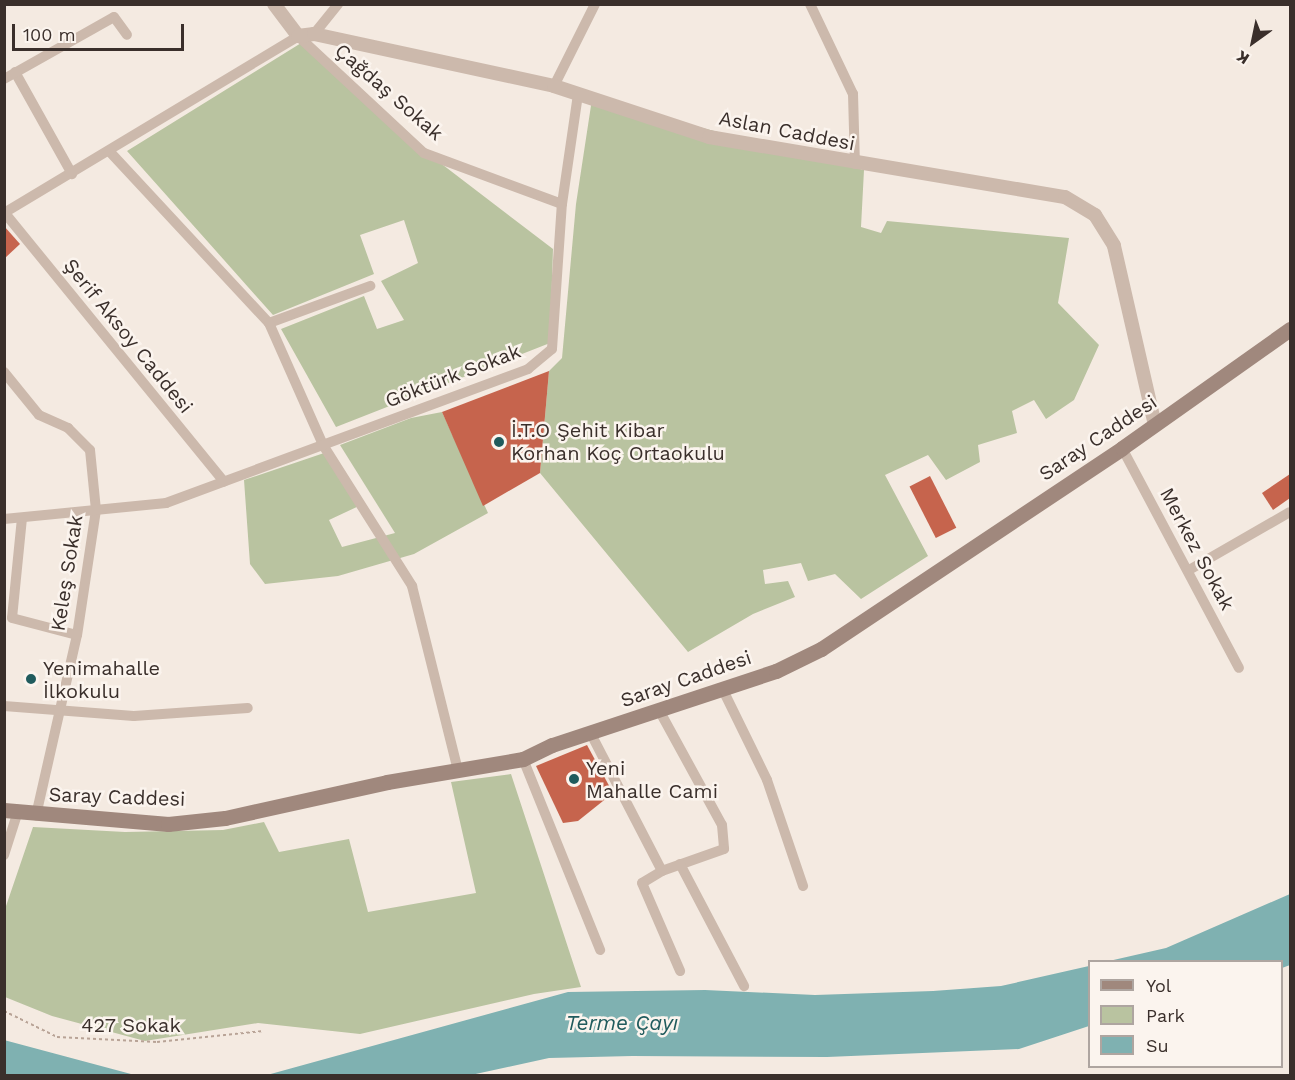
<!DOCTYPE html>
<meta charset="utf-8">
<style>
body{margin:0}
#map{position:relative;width:1295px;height:1080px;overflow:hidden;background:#f4eae1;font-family:"Work Sans",sans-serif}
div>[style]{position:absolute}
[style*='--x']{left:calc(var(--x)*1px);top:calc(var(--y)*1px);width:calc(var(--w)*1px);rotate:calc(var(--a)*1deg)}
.green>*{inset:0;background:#b9c3a0}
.water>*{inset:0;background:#7fb1b1}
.building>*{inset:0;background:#c6644d;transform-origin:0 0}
.path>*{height:2px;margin-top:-1px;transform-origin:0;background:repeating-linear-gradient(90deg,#b8a396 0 3px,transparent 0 6px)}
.minor>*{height:10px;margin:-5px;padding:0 5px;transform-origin:5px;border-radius:5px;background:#ccb9ac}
.tertiary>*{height:14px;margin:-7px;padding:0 7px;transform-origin:7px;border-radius:7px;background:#ccb9ac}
.secondary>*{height:15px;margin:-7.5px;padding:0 7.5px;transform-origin:7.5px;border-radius:7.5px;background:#a0887d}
.dots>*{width:16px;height:16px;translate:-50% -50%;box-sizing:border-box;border:3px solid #fbf4ee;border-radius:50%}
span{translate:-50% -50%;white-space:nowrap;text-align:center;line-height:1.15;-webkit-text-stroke:5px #fbf4ee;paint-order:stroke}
.street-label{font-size:20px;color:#3a2f2b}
.poi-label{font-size:20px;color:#3a2f2b}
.left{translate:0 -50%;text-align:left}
.water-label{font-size:21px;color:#205b5d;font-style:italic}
.frame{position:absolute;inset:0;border:6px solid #3a2f2b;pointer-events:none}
.legend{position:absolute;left:1088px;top:960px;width:195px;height:108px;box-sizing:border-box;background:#fbf4ee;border:2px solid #aea5a0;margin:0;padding:8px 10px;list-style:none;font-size:18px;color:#3a2f2b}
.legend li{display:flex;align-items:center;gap:12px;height:30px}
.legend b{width:30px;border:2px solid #aea5a0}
.north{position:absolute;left:1223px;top:12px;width:60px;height:60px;-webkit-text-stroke:4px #fbf4ee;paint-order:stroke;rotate:213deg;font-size:16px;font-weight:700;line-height:24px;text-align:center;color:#3a2f2b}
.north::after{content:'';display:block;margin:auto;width:21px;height:27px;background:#3a2f2b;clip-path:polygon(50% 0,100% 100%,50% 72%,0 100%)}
.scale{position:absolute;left:12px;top:24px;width:172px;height:27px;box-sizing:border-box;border:3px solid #3a2f2b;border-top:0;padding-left:8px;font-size:18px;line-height:21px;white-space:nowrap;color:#3a2f2b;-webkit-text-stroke:4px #fbf4ee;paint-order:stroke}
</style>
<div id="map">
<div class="green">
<i style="clip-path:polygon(306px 40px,426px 152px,553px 249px,550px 343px,336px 427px,281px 329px,364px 296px,377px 329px,404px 320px,381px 281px,418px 263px,404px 220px,360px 235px,374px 274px,273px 315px,127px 151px)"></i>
<i style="clip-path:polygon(592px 99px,864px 170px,861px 227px,881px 233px,887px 221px,1069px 238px,1058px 303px,1099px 345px,1074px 400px,1046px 419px,1034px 400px,1012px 411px,1017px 433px,978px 445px,980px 462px,946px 480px,928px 455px,885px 475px,928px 556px,861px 599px,835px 574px,808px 581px,801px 563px,763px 570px,765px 584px,788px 581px,795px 597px,753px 614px,688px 652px,540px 473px,549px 371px,562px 358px,576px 204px)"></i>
<i style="clip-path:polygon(442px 412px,488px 513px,414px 554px,338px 576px,265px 584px,250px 564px,244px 480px,327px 452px,361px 505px,329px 520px,342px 547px,395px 533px,340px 445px,411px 418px)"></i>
<i style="clip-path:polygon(511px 774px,581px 987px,534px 994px,360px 1034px,258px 1023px,145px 1041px,52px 1016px,5px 997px,5px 909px,33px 827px,125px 832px,223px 830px,264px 822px,279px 852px,349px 839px,368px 912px,476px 893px,451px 782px)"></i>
</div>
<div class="water">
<i style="clip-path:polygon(1290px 894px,1290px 965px,1282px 968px,1282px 962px,1109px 961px,1166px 948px)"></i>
<i style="clip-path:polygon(1089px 966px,1089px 1026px,1019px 1049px,827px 1057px,632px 1056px,549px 1058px,471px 1075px,267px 1075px,568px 992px,705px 990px,815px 995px,933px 991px,1001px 986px)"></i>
<i style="clip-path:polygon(4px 1040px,131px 1074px,152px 1075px,5px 1075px)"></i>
</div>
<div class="building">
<i style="clip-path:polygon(4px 226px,20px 244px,4px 259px)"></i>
<i style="clip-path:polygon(549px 371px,540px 473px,483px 506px,442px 412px)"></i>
<i style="clip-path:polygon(1290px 474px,1290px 498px,1273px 510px,1262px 493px)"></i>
<i style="left:930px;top:476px;width:58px;height:23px;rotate:63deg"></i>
<i style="clip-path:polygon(587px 745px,613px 793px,578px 821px,563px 823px,536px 766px)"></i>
</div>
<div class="path">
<i style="--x:4;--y:1011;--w:59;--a:26.1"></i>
<i style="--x:57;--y:1037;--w:100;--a:2.9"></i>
<i style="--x:157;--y:1042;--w:107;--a:-5.9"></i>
</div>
<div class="minor">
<i style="--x:810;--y:4;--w:100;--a:64.5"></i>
<i style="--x:853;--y:94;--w:70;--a:88.4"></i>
<i style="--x:314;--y:34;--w:38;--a:-51"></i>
<i style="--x:15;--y:72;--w:117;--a:60.8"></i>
<i style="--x:4;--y:79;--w:126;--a:-29.4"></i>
<i style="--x:114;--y:17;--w:22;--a:54"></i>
<i style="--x:554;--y:86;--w:92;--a:-63.4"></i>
<i style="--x:110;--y:152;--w:233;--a:47.1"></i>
<i style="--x:269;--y:323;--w:108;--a:-20.1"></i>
<i style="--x:4;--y:212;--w:348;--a:50.8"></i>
<i style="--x:4;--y:213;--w:343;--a:-31"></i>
<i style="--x:298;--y:36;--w:172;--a:42.9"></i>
<i style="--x:424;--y:153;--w:147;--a:20.3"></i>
<i style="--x:269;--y:323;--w:133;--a:66.1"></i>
<i style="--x:323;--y:445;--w:167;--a:57.7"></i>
<i style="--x:412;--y:586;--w:191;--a:76"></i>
<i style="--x:4;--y:372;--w:55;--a:50.9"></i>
<i style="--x:39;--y:415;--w:32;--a:24"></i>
<i style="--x:68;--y:428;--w:31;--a:45"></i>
<i style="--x:90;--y:450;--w:60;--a:84.3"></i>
<i style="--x:96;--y:510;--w:126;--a:98.6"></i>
<i style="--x:77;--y:635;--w:185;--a:102.8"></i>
<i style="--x:1122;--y:448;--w:249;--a:62"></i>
<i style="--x:22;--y:518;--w:100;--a:95.7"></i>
<i style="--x:12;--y:618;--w:67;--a:14.7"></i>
<i style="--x:4;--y:519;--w:163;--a:-5.6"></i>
<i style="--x:166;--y:503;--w:386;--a:-20.3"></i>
<i style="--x:528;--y:369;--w:31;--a:-40"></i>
<i style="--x:552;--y:349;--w:145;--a:-86.1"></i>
<i style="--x:562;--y:204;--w:111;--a:-81.7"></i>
<i style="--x:1189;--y:570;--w:116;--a:-29.9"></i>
<i style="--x:722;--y:688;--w:102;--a:63.9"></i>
<i style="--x:767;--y:780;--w:112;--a:71.2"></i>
<i style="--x:4;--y:706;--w:130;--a:4.4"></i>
<i style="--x:134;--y:716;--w:114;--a:-4"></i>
<i style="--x:659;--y:710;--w:131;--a:61.3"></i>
<i style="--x:722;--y:825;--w:24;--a:85"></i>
<i style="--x:724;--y:849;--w:66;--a:160.5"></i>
<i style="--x:662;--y:871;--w:23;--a:149"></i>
<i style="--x:642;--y:883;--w:96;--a:66.6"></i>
<i style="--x:591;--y:734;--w:154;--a:62.6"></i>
<i style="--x:523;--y:759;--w:206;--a:68"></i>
<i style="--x:4;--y:855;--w:46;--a:-72.3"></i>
<i style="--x:680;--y:864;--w:138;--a:62.3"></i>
</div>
<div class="tertiary">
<i style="--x:274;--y:4;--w:40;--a:53"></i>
<i style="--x:298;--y:36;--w:16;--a:-7"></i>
<i style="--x:314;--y:34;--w:246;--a:12.2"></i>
<i style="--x:554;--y:86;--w:163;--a:18.2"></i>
<i style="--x:709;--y:137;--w:361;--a:9.6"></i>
<i style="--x:1065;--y:197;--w:35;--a:31"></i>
<i style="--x:1095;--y:215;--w:36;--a:58"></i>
<i style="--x:1114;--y:246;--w:184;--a:77.1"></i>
</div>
<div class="secondary">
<i style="--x:4;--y:810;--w:165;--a:4.9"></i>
<i style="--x:168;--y:824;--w:57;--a:-6"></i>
<i style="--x:225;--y:818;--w:166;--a:-12.5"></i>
<i style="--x:387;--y:782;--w:138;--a:-9.6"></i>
<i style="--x:523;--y:759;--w:32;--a:-26"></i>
<i style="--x:552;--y:745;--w:236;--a:-18.3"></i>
<i style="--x:776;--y:671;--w:50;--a:-26.1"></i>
<i style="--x:821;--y:649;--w:362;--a:-33.7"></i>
<i style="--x:1122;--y:448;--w:206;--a:-35.3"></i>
</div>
<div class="dots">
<i style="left:499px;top:442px;background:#205b5d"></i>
<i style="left:31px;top:679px;background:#205b5d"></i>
<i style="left:574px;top:779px;background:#205b5d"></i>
</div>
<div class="street-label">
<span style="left:389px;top:92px;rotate:41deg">Çağdaş Sokak</span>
<span style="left:787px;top:131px;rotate:11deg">Aslan Caddesi</span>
<span style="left:128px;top:336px;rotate:51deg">Şerif Aksoy Caddesi</span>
<span style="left:453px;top:376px;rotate:-21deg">Göktürk Sokak</span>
<span style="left:1098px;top:438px;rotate:-34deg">Saray Caddesi</span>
<span style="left:1197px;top:549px;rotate:62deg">Merkez Sokak</span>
<span style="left:67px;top:573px;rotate:-81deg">Keleş Sokak</span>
<span style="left:686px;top:679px;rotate:-19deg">Saray Caddesi</span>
<span style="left:117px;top:797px;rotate:2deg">Saray Caddesi</span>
<span style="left:131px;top:1025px">427 Sokak</span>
</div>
<div class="poi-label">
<span class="left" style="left:511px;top:442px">İ.T.O Şehit Kibar<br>Korhan Koç Ortaokulu</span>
<span class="left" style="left:43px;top:680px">Yenimahalle<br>İlkokulu</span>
<span class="left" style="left:586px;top:780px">Yeni<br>Mahalle Cami</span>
</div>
<div class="water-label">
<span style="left:622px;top:1023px">Terme Çayı</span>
</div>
<div class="frame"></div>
<ul class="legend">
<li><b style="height:8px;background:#a0887d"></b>Yol</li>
<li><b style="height:16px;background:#b9c3a0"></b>Park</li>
<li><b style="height:16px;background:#7fb1b1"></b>Su</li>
</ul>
<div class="north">K</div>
<div class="scale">100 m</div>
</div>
